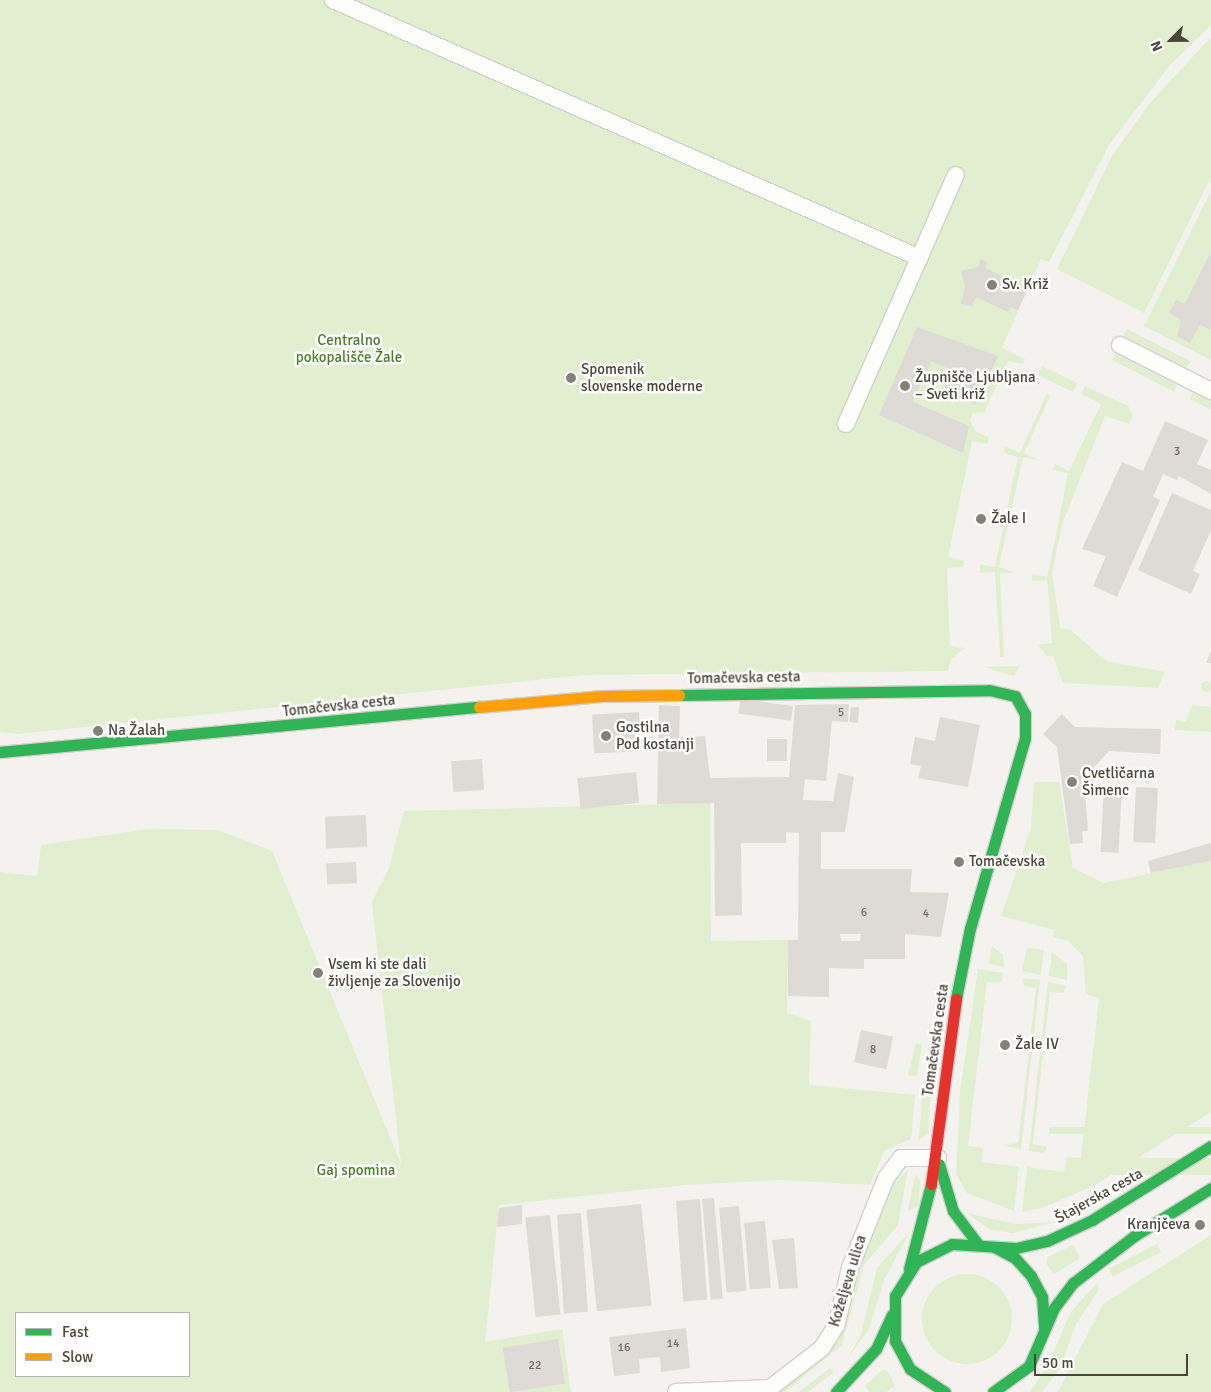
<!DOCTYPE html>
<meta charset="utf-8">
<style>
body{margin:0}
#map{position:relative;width:1211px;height:1392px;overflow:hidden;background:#f4f2ee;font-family:Signika,sans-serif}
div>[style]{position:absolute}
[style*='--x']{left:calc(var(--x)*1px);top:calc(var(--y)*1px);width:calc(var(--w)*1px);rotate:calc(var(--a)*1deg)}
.green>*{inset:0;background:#e1eecf;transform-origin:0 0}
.round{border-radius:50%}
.building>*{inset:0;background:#dedbd6;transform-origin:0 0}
.roads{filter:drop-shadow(1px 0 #d2d0cb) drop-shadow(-1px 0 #d2d0cb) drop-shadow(0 1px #d2d0cb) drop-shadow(0 -1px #d2d0cb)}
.street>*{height:16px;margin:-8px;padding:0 8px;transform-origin:8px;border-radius:8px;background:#fdfdfc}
.fast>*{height:11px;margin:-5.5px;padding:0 5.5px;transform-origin:5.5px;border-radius:5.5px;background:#30b455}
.slow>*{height:11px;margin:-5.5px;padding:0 5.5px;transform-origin:5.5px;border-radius:5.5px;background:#ff9f0a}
.jam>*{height:11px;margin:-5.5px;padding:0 5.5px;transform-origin:5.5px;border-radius:5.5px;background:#e5322d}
.dots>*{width:14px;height:14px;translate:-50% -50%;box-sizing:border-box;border:2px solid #fff;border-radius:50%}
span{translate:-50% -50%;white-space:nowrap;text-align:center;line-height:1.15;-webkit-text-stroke:5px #fff;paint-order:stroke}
.number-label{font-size:12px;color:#706a61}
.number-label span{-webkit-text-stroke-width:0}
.poi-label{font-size:15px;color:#4b4439}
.left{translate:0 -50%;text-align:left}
.right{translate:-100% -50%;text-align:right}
.park-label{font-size:15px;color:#4a7f2a}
.street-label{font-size:15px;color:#4b4439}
.legend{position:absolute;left:15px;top:1312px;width:175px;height:65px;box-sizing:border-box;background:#fff;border:1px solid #b7b4b0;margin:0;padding:6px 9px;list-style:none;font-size:15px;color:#4b4439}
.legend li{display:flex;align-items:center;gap:10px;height:25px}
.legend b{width:25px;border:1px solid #b7b4b0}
.north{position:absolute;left:1146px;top:15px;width:50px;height:50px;-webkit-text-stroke:4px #fff;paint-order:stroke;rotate:247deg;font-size:14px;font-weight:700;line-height:20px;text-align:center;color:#4b4439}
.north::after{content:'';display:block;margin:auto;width:18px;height:22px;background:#4b4439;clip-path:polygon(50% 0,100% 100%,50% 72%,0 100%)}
.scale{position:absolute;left:1034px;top:1354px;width:154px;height:22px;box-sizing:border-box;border:2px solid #4b4439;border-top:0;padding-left:6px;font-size:15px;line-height:18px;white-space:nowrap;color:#4b4439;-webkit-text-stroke:4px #fff;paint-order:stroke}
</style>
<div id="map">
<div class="green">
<i style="clip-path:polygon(0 0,1211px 0,1211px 25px,1170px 65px,1109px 145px,1049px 262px,1041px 259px,1002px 348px,1025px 359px,1023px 364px,1008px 361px,984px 412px,973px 413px,970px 421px,976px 432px,989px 437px,987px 444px,972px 441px,948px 557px,964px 561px,963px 567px,947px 568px,950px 646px,965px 648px,951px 659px,948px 671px,584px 675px,17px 734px,0 732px)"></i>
<i style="clip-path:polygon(1211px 37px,1211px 177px,1144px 313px,1057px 269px,1112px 156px,1149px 104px)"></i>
<i style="clip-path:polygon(1211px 191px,1211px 360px,1144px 326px)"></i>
<i style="left:1127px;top:329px;width:71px;height:8px;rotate:27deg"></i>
<i style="left:1116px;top:353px;width:69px;height:8px;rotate:27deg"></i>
<i style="left:1042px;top:366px;width:39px;height:10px;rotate:26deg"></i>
<i style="clip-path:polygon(1085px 386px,1128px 406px,1133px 415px,1130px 424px,1105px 416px,1063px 522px,1052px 572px,1060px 628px,1071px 630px,1106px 661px,1165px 672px,1158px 688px,1063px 683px,1053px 656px,1047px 656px,1038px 645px,1052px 643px,1048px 588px,1047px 580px,1032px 581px,1032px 574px,1047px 577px,1052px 555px,1068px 473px,1053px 470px,1055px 464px,1069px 471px,1101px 404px,1082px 394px)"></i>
<i style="clip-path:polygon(1193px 392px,1211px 401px,1211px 410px,1190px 399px)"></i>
<i style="clip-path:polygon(1047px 393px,1050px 396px,1024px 453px,1038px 460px,1023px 457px,999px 567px,1015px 573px,1000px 573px,1004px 657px,1000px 657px,995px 572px,980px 573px,980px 564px,995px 567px,1018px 457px,1004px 453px,1005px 446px,1020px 453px)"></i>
<i style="clip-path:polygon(1020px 666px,1014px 676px,984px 667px)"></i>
<i class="round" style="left:1200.5px;top:680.5px;width:11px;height:11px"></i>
<i style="clip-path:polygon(1192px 705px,1211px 707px,1211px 732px,1175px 730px,1176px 720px,1186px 721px)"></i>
<i style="clip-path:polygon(1034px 782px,1059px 782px,1073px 868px,1104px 883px,1211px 861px,1211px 1112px,1095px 1185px,1042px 1208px,1022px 1212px,1027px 1167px,1064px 1172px,1067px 1157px,1081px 1158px,1099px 998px,1086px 994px,1083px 956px,1068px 941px,1053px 937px,1055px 930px,1001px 916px,1031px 828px)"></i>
<i style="clip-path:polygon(evenodd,710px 803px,711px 941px,788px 940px,787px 1013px,811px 1021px,809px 1085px,915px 1095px,911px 1139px,884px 1151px,870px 1185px,781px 1180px,686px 1185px,499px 1205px,485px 1342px,562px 1329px,571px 1392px,0 1392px,0 872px,37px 876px,41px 845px,148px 829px,218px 830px,272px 851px,401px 1164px,372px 902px,389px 868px,404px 811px,710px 803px,16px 1313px,189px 1313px,189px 1376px,16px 1376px,16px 1313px)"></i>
<i style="clip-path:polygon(992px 946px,1003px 955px,1004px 967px,989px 964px)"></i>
<i style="clip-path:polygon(1027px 948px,1044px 950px,1041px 975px,1022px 971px)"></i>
<i style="clip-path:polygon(1052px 952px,1067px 964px,1067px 980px,1049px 976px)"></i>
<i style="clip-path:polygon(978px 969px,1003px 973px,1001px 983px,987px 982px,968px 1146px,983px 1148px,982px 1162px,1019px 1167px,1014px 1211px,967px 1193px,956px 1174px,960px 1092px)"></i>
<i style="clip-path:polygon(1022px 978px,1040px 980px,1021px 1150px,1003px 1145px,1018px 1143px,1029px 1051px,1036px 988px,1024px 986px)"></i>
<i style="clip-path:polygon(1048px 982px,1066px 986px,1063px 993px,1050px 992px,1033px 1144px,1047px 1147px,1044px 1153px,1029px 1151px)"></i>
<i style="clip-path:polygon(933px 1038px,938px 1038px,932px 1087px,923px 1086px)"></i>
<i style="clip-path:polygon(916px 1043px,922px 1045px,917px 1076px,908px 1075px)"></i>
<i style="clip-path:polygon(922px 1096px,931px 1097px,928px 1133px,919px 1140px)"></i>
<i style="left:1211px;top:1127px;width:7px;height:162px;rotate:90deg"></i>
<i style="left:1211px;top:1158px;width:17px;height:145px;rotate:90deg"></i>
<i style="clip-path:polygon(908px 1170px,898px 1225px,864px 1265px,842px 1345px,785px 1392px,774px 1392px,836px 1342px,879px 1211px,895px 1181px)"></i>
<i style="clip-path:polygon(915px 1174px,920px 1180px,919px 1206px,908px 1211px)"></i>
<i style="clip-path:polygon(966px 1213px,1016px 1224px,1057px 1222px,1012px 1233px,991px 1230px)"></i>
<i style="clip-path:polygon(911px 1230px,884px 1280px,869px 1329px,847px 1359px,861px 1335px,877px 1268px)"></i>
<i style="clip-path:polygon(1211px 1235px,1211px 1392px,1058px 1392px,1103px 1304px)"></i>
<i style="left:1157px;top:1244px;width:9px;height:54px;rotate:63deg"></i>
<i style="clip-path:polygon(1073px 1245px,1080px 1258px,1054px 1274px,1046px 1264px,1047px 1257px)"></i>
<i class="round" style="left:922px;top:1274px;width:90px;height:90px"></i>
<i style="clip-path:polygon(1097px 1283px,1099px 1290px,1076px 1324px,1060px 1369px,1042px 1392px,1030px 1392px,1048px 1365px,1070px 1313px)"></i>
<i style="clip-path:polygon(830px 1368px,834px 1372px,808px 1392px,799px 1392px)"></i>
<i style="clip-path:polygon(882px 1370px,888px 1371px,895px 1386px,886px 1392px,869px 1392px,865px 1386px)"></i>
</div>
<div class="building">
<i style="clip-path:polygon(1211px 251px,1211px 330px,1200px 325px,1190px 343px,1177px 337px,1181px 320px,1169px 313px,1176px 300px,1185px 304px)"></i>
<i style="clip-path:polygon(981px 259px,987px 262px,985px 268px,1020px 285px,1018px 289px,1026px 293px,1018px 310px,1010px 307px,1008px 312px,976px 297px,972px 306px,961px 304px,965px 286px,961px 271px,978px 267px)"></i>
<i style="clip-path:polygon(917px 327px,998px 356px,976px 405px,942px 390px,951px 370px,931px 361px,913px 402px,969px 426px,963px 453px,879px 415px)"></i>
<i style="clip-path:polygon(1165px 421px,1208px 440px,1197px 464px,1211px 470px,1211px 494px,1179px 476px,1177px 480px,1163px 474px,1153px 497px,1160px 500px,1117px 597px,1093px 586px,1106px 556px,1082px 549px,1122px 462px,1143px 471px)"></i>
<i style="clip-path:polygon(1172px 493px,1211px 510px,1211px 530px,1193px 571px,1200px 574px,1191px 594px,1138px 570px)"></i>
<i style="clip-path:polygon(1211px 651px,1211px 663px,1206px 663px)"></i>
<i style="clip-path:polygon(evenodd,849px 704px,848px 722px,832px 721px,826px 781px,805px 779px,803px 800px,833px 801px,838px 773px,854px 777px,845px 832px,821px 832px,821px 869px,912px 869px,910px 892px,949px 893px,941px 937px,905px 934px,905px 959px,864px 959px,864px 969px,829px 968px,829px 997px,788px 996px,788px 940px,798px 940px,799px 833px,786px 832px,786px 843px,741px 843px,742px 915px,715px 916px,714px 803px,657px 804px,659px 705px,680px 706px,679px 738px,705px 736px,710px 778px,789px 777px,795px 705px,849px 704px,840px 934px,861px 934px,860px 941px,841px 941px,840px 934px)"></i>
<i style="left:793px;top:706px;width:15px;height:53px;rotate:98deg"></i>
<i style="clip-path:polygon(851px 707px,859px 707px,858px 723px,849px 722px)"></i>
<i style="left:639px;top:712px;width:39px;height:47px;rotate:87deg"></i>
<i style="clip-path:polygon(1062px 714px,1075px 727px,1161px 729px,1160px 754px,1109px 751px,1084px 778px,1088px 831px,1082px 831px,1083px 843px,1070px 844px,1057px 747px,1043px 734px)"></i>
<i style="clip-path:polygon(940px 717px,980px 725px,968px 787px,918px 778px,921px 766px,910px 764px,915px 737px,935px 741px)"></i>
<i style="left:767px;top:739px;width:20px;height:22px"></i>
<i style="left:482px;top:759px;width:31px;height:31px;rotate:86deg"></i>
<i style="left:636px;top:772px;width:31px;height:59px;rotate:84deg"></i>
<i style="left:1104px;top:786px;width:18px;height:66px;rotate:3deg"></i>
<i style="left:1136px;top:787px;width:22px;height:55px;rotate:3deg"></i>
<i style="left:366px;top:815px;width:32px;height:41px;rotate:88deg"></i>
<i style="clip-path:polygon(1211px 843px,1211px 861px,1151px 873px,1148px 861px)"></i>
<i style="left:356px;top:862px;width:21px;height:30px;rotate:87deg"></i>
<i style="left:861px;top:1030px;width:33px;height:33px;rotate:12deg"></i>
<i style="left:714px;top:1198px;width:101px;height:12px;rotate:85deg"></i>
<i style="left:700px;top:1199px;width:101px;height:24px;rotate:86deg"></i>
<i style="left:641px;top:1204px;width:102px;height:55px;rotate:84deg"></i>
<i style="clip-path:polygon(522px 1205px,522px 1224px,497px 1227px,499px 1208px)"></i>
<i style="left:739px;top:1206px;width:85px;height:20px;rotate:85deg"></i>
<i style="left:581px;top:1213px;width:99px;height:24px;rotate:86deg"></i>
<i style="left:550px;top:1215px;width:100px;height:25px;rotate:84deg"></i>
<i style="left:765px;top:1221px;width:67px;height:21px;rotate:85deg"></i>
<i style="clip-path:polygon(794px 1238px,798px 1288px,779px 1289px,772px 1240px)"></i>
<i style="clip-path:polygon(686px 1328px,690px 1368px,661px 1372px,660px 1357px,639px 1359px,640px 1373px,614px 1376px,609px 1337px)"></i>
<i style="left:558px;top:1339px;width:45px;height:56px;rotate:81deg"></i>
</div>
<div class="roads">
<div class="street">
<i style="--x:333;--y:0;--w:641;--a:23.73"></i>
<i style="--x:1120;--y:345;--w:102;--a:26.8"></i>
<i style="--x:846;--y:424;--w:272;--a:-66.2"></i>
<i style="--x:676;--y:1392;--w:94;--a:-2.4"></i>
<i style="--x:770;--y:1388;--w:66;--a:-37.6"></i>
<i style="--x:822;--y:1348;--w:26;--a:-58"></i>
<i style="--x:836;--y:1326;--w:60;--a:-76.4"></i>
<i style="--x:850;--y:1268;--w:97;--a:-68.2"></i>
<i style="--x:886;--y:1178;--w:25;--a:-53"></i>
<i style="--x:901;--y:1158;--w:37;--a:0"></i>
</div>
<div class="fast">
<i style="--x:679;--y:695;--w:310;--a:-0.9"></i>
<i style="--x:989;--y:690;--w:27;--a:13"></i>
<i style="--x:1015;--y:696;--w:21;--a:61"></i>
<i style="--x:1025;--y:714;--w:24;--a:90"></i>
<i style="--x:1025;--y:738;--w:198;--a:106.1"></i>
<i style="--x:970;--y:928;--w:72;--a:101.2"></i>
<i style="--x:0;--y:752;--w:481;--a:-5.4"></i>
<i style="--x:939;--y:1164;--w:49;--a:73.4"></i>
<i style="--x:953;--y:1211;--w:40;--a:53"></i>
<i style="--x:994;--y:1247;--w:24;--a:28"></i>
<i style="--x:1015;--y:1258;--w:24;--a:48"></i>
<i style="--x:1031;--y:1276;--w:24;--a:62"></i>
<i style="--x:1042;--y:1297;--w:32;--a:86"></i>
<i style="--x:909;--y:1269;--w:88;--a:-75.5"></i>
<i style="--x:836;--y:1392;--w:59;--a:-47.1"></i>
<i style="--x:876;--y:1349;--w:38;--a:-65"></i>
<i style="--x:945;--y:1392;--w:42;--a:-146.7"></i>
<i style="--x:910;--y:1369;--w:32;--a:-118"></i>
<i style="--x:895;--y:1341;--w:45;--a:-90"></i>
<i style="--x:895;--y:1296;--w:40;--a:-58"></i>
<i style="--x:916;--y:1262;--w:40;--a:-26.6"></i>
<i style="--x:952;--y:1244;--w:64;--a:3.6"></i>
<i style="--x:1016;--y:1248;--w:32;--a:-13"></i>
<i style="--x:1047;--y:1241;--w:50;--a:-25"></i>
<i style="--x:1092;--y:1220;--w:140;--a:-31.9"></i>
<i style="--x:993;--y:1392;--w:44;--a:-35.8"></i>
<i style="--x:1029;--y:1366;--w:63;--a:-66.7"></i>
<i style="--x:1054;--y:1308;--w:31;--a:-53"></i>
<i style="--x:1073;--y:1283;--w:77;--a:-37.6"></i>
<i style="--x:1134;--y:1236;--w:91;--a:-31.9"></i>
</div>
<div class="slow">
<i style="--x:479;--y:707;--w:123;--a:-5.1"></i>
<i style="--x:602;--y:696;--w:77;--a:-0.7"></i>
</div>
<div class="jam">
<i style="--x:931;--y:1184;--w:187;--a:-82.3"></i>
</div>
</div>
<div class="dots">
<i style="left:992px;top:285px;background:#868178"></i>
<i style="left:571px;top:378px;background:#868178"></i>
<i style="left:905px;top:386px;background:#868178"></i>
<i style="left:981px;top:519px;background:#868178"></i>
<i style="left:98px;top:731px;background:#868178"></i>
<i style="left:606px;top:736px;background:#868178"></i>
<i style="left:1072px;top:782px;background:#868178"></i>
<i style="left:959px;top:862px;background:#868178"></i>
<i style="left:318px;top:973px;background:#868178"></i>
<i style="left:1005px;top:1045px;background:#868178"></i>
<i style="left:1200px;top:1225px;background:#868178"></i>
</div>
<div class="number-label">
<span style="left:1177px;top:452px">3</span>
<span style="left:841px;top:713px">5</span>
<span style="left:864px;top:913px">6</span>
<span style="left:926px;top:914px">4</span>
<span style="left:873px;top:1050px">8</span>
<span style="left:673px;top:1344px">14</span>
<span style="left:624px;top:1348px">16</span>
<span style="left:535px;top:1366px">22</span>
</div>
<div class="poi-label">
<span class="left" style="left:1002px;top:285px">Sv. Križ</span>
<span class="left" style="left:581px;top:378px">Spomenik<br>slovenske moderne</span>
<span class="left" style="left:915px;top:386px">Župnišče Ljubljana<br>– Sveti križ</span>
<span class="left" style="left:991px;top:519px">Žale I</span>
<span class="left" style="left:616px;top:736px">Gostilna<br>Pod kostanji</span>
<span class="left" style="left:108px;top:731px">Na Žalah</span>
<span class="left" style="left:1082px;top:782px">Cvetličarna<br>Šimenc</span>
<span class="left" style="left:969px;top:862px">Tomačevska</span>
<span class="left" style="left:328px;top:973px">Vsem ki ste dali<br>življenje za Slovenijo</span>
<span class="left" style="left:1015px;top:1045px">Žale IV</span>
<span class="right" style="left:1190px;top:1225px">Kranjčeva</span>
</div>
<div class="park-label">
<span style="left:349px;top:349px">Centralno<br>pokopališče Žale</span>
<span style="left:356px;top:1171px">Gaj spomina</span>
</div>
<div class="street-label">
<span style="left:744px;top:678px;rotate:-1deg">Tomačevska cesta</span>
<span style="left:339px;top:706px;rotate:-6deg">Tomačevska cesta</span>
<span style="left:936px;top:1040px;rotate:-82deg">Tomačevska cesta</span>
<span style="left:1099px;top:1196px;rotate:-29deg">Štajerska cesta</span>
<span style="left:848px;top:1281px;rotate:-73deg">Koželjeva ulica</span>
</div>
<ul class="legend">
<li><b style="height:6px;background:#30b455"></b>Fast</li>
<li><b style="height:6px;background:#ff9f0a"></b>Slow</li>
</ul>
<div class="north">N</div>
<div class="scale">50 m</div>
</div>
